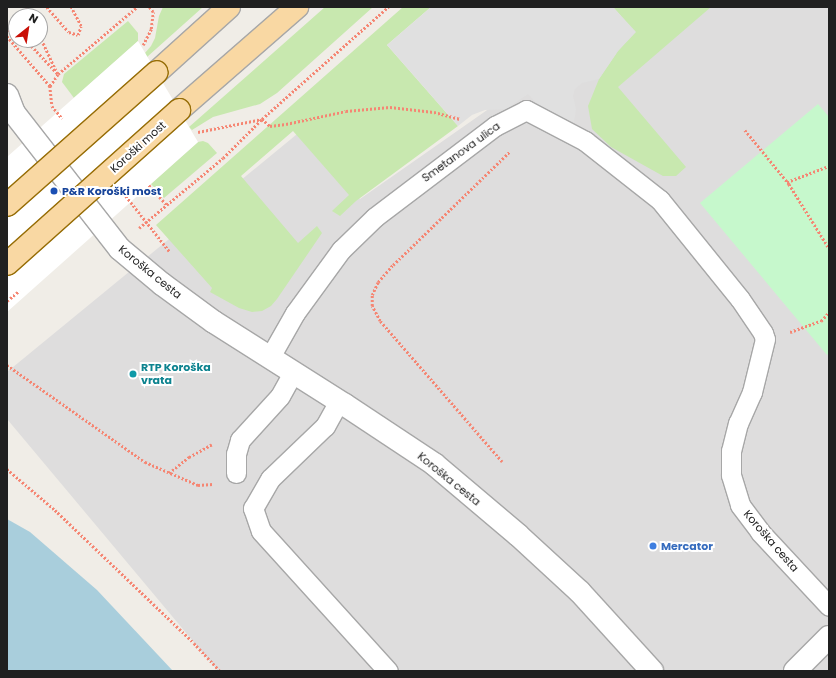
<!DOCTYPE html>
<meta charset="utf-8">
<style>
body{margin:0}
#map{position:relative;width:836px;height:678px;overflow:hidden;background:#f0ede7;font-family:Poppins,sans-serif}
div>[style]{position:absolute}
[style*='--x']{left:calc(var(--x)*1px);top:calc(var(--y)*1px);width:calc(var(--w)*1px);rotate:calc(var(--a)*1deg)}
.residential>*{inset:0;background:#dedddd}
.grass>*{inset:0;background:#c8e8af}
.park>*{inset:0;background:#c6f8cc}
.parking>*{inset:0;background:#e0e0e0}
.water>*{inset:0;background:#a9cedc}
.pier>*{inset:0;background:#fff}
.path>*{height:2.5px;margin-top:-1.25px;transform-origin:0;background:repeating-linear-gradient(90deg,#f58673 0 2px,transparent 0 4px)}
.roads{filter:drop-shadow(1px 0 #a7a7a7) drop-shadow(-1px 0 #a7a7a7) drop-shadow(0 1px #a7a7a7) drop-shadow(0 -1px #a7a7a7)}
.service>*{height:19px;margin:-9.5px;padding:0 9.5px;transform-origin:9.5px;border-radius:9.5px;background:#fff}
.minor>*{height:22px;margin:-11px;padding:0 11px;transform-origin:11px;border-radius:11px;background:#fff}
.primary>*{height:22px;margin:-11px;padding:0 11px;transform-origin:11px;border-radius:11px;background:#f9d8a3}
.path-bridge>*{height:2.5px;margin-top:-1.25px;transform-origin:0;background:repeating-linear-gradient(90deg,#f58673 0 2px,transparent 0 4px)}
.bridges{filter:drop-shadow(1px 0 #966d06) drop-shadow(-1px 0 #966d06) drop-shadow(0 1px #966d06) drop-shadow(0 -1px #966d06)}
.primary-bridge>*{height:22px;margin:-11px;padding:0 11px;transform-origin:11px;border-radius:11px;background:#f9d8a3}
.dots>*{width:11px;height:11px;translate:-50% -50%;box-sizing:border-box;border:2px solid #fff;border-radius:50%}
span{translate:-50% -50%;white-space:nowrap;text-align:center;line-height:1.15;-webkit-text-stroke:4px #fff;paint-order:stroke}
.street-label{font-size:11px;color:#202020}
.transit-label{font-size:11px;color:#164399;font-weight:700}
.left{translate:0 -50%;text-align:left}
.culture-label{font-size:11px;color:#0d838f;font-weight:700}
.shop-label{font-size:11px;color:#366cbe;font-weight:700}
.frame{position:absolute;inset:0;border:8px solid #202020;pointer-events:none}
.north{position:absolute;left:8px;top:8px;width:40px;height:40px;box-sizing:border-box;background:#fff;border:1px solid #a6a6a6;border-radius:50%;rotate:30deg;font-size:11px;font-weight:700;line-height:16px;text-align:center;color:#202020}
.north::after{content:'';display:block;margin:auto;width:14px;height:18px;background:#c91007;clip-path:polygon(50% 0,100% 100%,50% 72%,0 100%)}
</style>
<div id="map">
<div class="residential">
<i style="clip-path:polygon(634px 7px,829px 7px,829px 671px,218px 671px,7px 419px,7px 372px,302px 130px,360px 199px)"></i>
</div>
<div class="grass">
<i style="clip-path:polygon(163px 7px,203px 7px,147px 57px,145px 53px,151px 46px,155px 38px,159px 16px)"></i>
<i style="clip-path:polygon(325px 7px,373px 7px,277px 93px,260px 104px,213px 117px,192px 130px,189px 127px)"></i>
<i style="clip-path:polygon(403px 7px,431px 7px,387px 45px,458px 126px,356px 201px,340px 216px,332px 211px,349px 195px,293px 131px,241px 176px,298px 243px,317px 226px,322px 233px,277px 299px,271px 306px,262px 311px,252px 312px,239px 308px,210px 292px,212px 288px,156px 225px)"></i>
<i style="clip-path:polygon(613px 7px,711px 7px,618px 87px,686px 167px,676px 176px,663px 176px,611px 147px,592px 129px,588px 106px,599px 79px,618px 51px,635px 32px)"></i>
<i style="clip-path:polygon(128px 21px,138px 33px,138px 41px,74px 98px,62px 82px,64px 74px)"></i>
<i style="clip-path:polygon(203px 141px,208px 143px,217px 153px,164px 198px,151px 184px,198px 142px)"></i>
</div>
<div class="park">
<i style="clip-path:polygon(818px 104px,829px 117px,829px 353px,827px 355px,700px 203px)"></i>
</div>
<div class="parking">
<i style="clip-path:polygon(431px 7px,613px 7px,636px 32px,618px 51px,599px 79px,582px 83px,575px 89px,573px 96px,576px 109px,574px 122px,546px 113px,528px 94px,506px 109px,485px 110px,472px 115px,458px 126px,387px 45px)"></i>
</div>
<div class="water">
<i style="clip-path:polygon(7px 519px,30px 532px,97px 590px,173px 671px,7px 671px)"></i>
</div>
<div class="pier">
<i style="clip-path:polygon(138px 41px,198px 142px,7px 312px,7px 157px)"></i>
</div>
<div class="path">
<i style="--x:27;--y:7;--w:10;--a:66"></i>
<i style="--x:47;--y:7;--w:33;--a:49"></i>
<i style="--x:69;--y:32;--w:9;--a:18"></i>
<i style="--x:78;--y:35;--w:9;--a:-72"></i>
<i style="--x:81;--y:26;--w:21;--a:-118"></i>
<i style="--x:7;--y:31;--w:9;--a:0"></i>
<i style="--x:7;--y:36;--w:66;--a:49.3"></i>
<i style="--x:50;--y:86;--w:20;--a:84"></i>
<i style="--x:52;--y:106;--w:16;--a:50"></i>
<i style="--x:40;--y:36;--w:40;--a:65"></i>
<i style="--x:26;--y:40;--w:47;--a:46.7"></i>
<i style="--x:143;--y:45;--w:18;--a:-63"></i>
<i style="--x:151;--y:29;--w:17;--a:-83"></i>
<i style="--x:153;--y:12;--w:6;--a:-129"></i>
<i style="--x:50;--y:86;--w:14;--a:-56"></i>
<i style="--x:58;--y:74;--w:104;--a:-40.3"></i>
<i style="--x:745;--y:130;--w:70;--a:50.8"></i>
<i style="--x:789;--y:184;--w:75;--a:58"></i>
<i style="--x:198;--y:132;--w:65;--a:-11.5"></i>
<i style="--x:262;--y:119;--w:169;--a:-41.6"></i>
<i style="--x:787;--y:182;--w:45;--a:-20.9"></i>
<i style="--x:149;--y:185;--w:27;--a:48"></i>
<i style="--x:126;--y:196;--w:71;--a:51.8"></i>
<i style="--x:139;--y:228;--w:109;--a:-39.8"></i>
<i style="--x:223;--y:158;--w:55;--a:-45"></i>
<i style="--x:262;--y:119;--w:11;--a:41"></i>
<i style="--x:270;--y:126;--w:16;--a:-7"></i>
<i style="--x:286;--y:124;--w:61;--a:-12.2"></i>
<i style="--x:346;--y:111;--w:44;--a:-5.2"></i>
<i style="--x:390;--y:107;--w:44;--a:6.5"></i>
<i style="--x:434;--y:112;--w:27;--a:15"></i>
<i style="--x:790;--y:332;--w:33;--a:-20"></i>
<i style="--x:821;--y:321;--w:12;--a:-48"></i>
<i style="--x:7;--y:365;--w:169;--a:35.1"></i>
<i style="--x:145;--y:462;--w:58;--a:23.5"></i>
<i style="--x:198;--y:485;--w:15;--a:-4"></i>
<i style="--x:502;--y:462;--w:186;--a:-130.9"></i>
<i style="--x:380;--y:321;--w:17;--a:-118"></i>
<i style="--x:372;--y:306;--w:11;--a:-90"></i>
<i style="--x:372;--y:295;--w:14;--a:-65"></i>
<i style="--x:378;--y:282;--w:23;--a:-49"></i>
<i style="--x:393;--y:265;--w:162;--a:-44.2"></i>
<i style="--x:7;--y:469;--w:63;--a:40.5"></i>
<i style="--x:55;--y:510;--w:192;--a:43.7"></i>
<i style="--x:194;--y:643;--w:38;--a:47"></i>
<i style="--x:169;--y:473;--w:26;--a:-39"></i>
<i style="--x:189;--y:457;--w:26;--a:-29"></i>
</div>
<div class="roads">
<div class="service">
<i style="--x:270;--y:357;--w:51;--a:-60.4"></i>
<i style="--x:295;--y:313;--w:78;--a:-53.9"></i>
<i style="--x:341;--y:250;--w:47;--a:-44.1"></i>
<i style="--x:375;--y:217;--w:151;--a:-37.2"></i>
<i style="--x:495;--y:126;--w:35;--a:-27"></i>
<i style="--x:526;--y:110;--w:67;--a:27.7"></i>
<i style="--x:585;--y:141;--w:95;--a:38.2"></i>
<i style="--x:660;--y:200;--w:127;--a:51.1"></i>
<i style="--x:740;--y:299;--w:41;--a:55.9"></i>
<i style="--x:763;--y:333;--w:6;--a:72"></i>
<i style="--x:765;--y:339;--w:55;--a:103.8"></i>
<i style="--x:752;--y:392;--w:34;--a:114"></i>
<i style="--x:738;--y:423;--w:29;--a:104"></i>
<i style="--x:731;--y:451;--w:24;--a:90"></i>
<i style="--x:731;--y:475;--w:31;--a:73"></i>
<i style="--x:740;--y:505;--w:34;--a:53"></i>
<i style="--x:760;--y:532;--w:101;--a:47"></i>
<i style="--x:339;--y:401;--w:29;--a:119"></i>
<i style="--x:325;--y:426;--w:76;--a:136.1"></i>
<i style="--x:270;--y:479;--w:34;--a:120"></i>
<i style="--x:253;--y:508;--w:24;--a:71"></i>
<i style="--x:261;--y:531;--w:189;--a:47.8"></i>
<i style="--x:236;--y:473;--w:19;--a:-90"></i>
<i style="--x:236;--y:454;--w:15;--a:-74"></i>
<i style="--x:240;--y:440;--w:59;--a:-47.7"></i>
<i style="--x:280;--y:396;--w:26;--a:-61"></i>
</div>
<div class="minor">
<i style="--x:7;--y:95;--w:19;--a:69"></i>
<i style="--x:14;--y:113;--w:172;--a:52.1"></i>
<i style="--x:120;--y:249;--w:55;--a:39.8"></i>
<i style="--x:162;--y:284;--w:64;--a:36.2"></i>
<i style="--x:214;--y:322;--w:155;--a:32.4"></i>
<i style="--x:345;--y:405;--w:107;--a:33.5"></i>
<i style="--x:434;--y:464;--w:110;--a:40.2"></i>
<i style="--x:518;--y:535;--w:84;--a:42.6"></i>
<i style="--x:580;--y:592;--w:107;--a:47.7"></i>
<i style="--x:795;--y:671;--w:48;--a:-45"></i>
</div>
<div class="primary">
<i style="--x:157;--y:72;--w:97;--a:-42.1"></i>
<i style="--x:179;--y:110;--w:157;--a:-41.1"></i>
</div>
</div>
<div class="path-bridge">
<i style="--x:7;--y:301;--w:16;--a:-40"></i>
</div>
<div class="bridges">
<div class="primary-bridge">
<i style="--x:7;--y:205;--w:200;--a:-41.6"></i>
<i style="--x:7;--y:264;--w:231;--a:-41.8"></i>
</div>
</div>
<div class="dots">
<i style="left:54px;top:191px;background:#1a4fb4"></i>
<i style="left:133px;top:374px;background:#0f9aa8"></i>
<i style="left:653px;top:546px;background:#3f7fe0"></i>
</div>
<div class="street-label">
<span style="left:138px;top:147px;rotate:-42deg">Koroški most</span>
<span style="left:461px;top:152px;rotate:-36deg">Smetanova ulica</span>
<span style="left:150px;top:272px;rotate:39deg">Koroška cesta</span>
<span style="left:449px;top:479px;rotate:39deg">Koroška cesta</span>
<span style="left:771px;top:541px;rotate:49deg">Koroška cesta</span>
</div>
<div class="transit-label">
<span class="left" style="left:62px;top:191px">P&amp;R Koroški most</span>
</div>
<div class="culture-label">
<span class="left" style="left:141px;top:374px">RTP Koroška<br>vrata</span>
</div>
<div class="shop-label">
<span class="left" style="left:661px;top:546px">Mercator</span>
</div>
<div class="frame"></div>
<div class="north">N</div>
</div>
